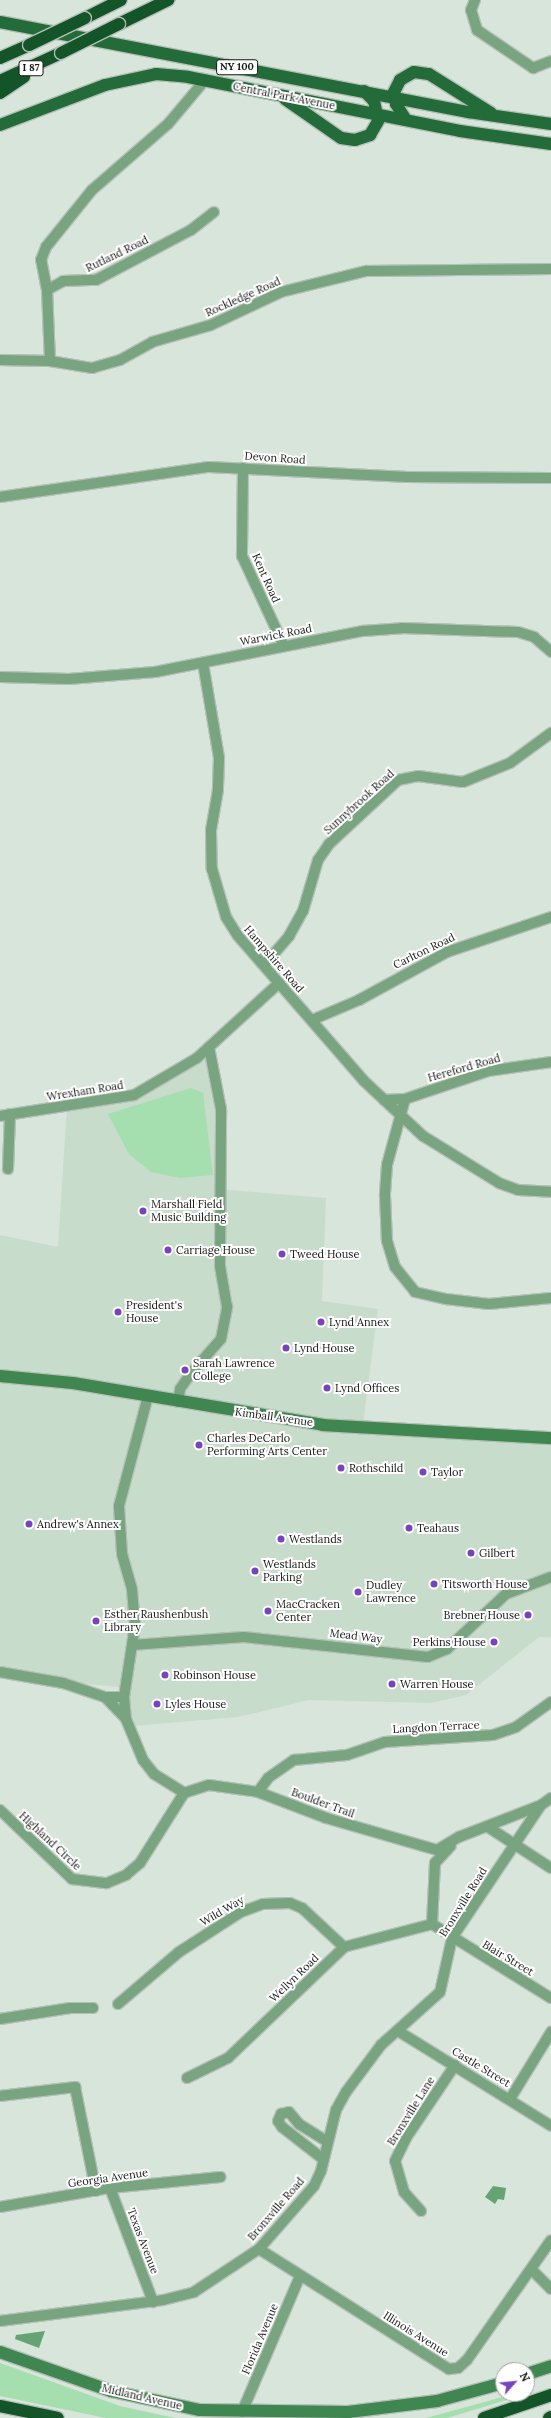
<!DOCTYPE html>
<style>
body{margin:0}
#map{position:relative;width:551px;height:2418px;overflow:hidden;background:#d8e5da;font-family:Lora,serif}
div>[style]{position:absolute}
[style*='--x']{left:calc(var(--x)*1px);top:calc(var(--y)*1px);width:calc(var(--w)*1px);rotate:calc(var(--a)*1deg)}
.built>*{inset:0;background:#c8dccb}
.green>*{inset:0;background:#a5deaf}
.water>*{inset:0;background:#65a472}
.roads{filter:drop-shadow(1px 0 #b5c0b6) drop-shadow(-1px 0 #b5c0b6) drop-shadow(0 1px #b5c0b6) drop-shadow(0 -1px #b5c0b6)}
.street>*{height:10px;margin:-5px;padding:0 5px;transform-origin:5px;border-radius:5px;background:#78a480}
.secondary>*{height:12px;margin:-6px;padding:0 6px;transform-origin:6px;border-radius:6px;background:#3f8651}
.primary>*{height:12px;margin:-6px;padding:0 6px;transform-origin:6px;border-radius:6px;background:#236c39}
.highway>*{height:12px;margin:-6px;padding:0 6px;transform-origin:6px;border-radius:6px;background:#145429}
.bridges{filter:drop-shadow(1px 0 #b5c0b6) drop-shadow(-1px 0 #b5c0b6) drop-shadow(0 1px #b5c0b6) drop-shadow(0 -1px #b5c0b6)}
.highway-bridge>*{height:12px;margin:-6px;padding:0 6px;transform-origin:6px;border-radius:6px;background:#145429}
.dots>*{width:11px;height:11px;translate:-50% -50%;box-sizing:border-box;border:2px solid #fff;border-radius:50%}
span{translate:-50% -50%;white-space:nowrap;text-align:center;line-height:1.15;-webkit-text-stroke:4px #fff;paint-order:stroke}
.shield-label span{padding:1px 3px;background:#fff;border:1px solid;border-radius:3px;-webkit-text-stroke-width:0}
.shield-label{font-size:10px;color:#141814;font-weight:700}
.street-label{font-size:11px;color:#141814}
.poi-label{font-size:11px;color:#141814}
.left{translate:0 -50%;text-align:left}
.right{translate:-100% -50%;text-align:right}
.north{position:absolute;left:495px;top:2362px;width:40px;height:40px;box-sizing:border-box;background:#fff;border:1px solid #a1a3a1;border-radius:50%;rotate:63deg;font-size:11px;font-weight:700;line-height:16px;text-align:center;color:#141814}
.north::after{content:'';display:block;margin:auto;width:14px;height:18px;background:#7844bc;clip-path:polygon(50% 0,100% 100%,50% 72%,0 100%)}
</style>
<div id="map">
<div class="built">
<i style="clip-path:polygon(208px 1052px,220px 1107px,218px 1189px,326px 1198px,322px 1301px,378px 1309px,362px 1431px,551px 1441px,551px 1637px,539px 1637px,466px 1695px,431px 1703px,309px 1700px,238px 1717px,133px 1726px,118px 1687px,47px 1680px,0 1669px,0 1235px,58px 1247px,67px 1107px,110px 1102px)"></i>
</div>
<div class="green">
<i style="clip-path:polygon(191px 1088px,203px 1093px,213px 1175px,180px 1178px,151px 1172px,129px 1154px,108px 1114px)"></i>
<i style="clip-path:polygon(0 2363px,120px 2406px,175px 2418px,106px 2418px,0 2396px)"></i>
<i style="clip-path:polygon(514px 2394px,527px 2394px,447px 2418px,426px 2418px)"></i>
</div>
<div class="water">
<i style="clip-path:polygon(493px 2186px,506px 2188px,504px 2200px,498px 2199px,495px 2204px,485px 2197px)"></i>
<i style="clip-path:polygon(45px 2331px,39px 2348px,15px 2339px,16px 2335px)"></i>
</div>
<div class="roads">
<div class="street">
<i style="--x:475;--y:0;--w:11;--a:112"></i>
<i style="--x:471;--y:10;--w:21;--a:73"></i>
<i style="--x:477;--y:30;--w:68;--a:34.2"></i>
<i style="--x:533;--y:68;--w:19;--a:-21"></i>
<i style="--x:47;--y:290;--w:31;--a:-101"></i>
<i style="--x:41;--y:260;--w:14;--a:-69"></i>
<i style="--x:46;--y:247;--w:73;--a:-51.1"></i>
<i style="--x:92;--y:190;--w:101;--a:-41"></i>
<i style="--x:168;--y:124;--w:57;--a:-49.9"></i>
<i style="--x:0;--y:360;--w:50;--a:1.1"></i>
<i style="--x:50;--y:361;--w:43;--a:9.5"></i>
<i style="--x:92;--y:368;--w:29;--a:-16"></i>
<i style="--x:120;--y:360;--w:37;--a:-29"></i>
<i style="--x:152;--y:342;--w:61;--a:-16.1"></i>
<i style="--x:211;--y:325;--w:77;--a:-25.2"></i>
<i style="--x:281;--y:292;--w:88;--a:-13.9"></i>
<i style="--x:366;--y:271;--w:185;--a:-0.6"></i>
<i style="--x:50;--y:361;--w:71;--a:-92.4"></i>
<i style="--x:47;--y:290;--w:18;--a:-29"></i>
<i style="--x:63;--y:281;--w:33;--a:-2"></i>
<i style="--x:96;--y:280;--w:107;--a:-27.8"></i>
<i style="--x:191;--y:230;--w:29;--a:-38"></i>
<i style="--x:243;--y:468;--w:88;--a:90.7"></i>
<i style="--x:242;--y:556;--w:99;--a:65"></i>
<i style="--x:0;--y:497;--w:211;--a:-8.2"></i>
<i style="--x:209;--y:467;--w:199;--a:2.9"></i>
<i style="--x:408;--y:477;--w:143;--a:0.4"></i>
<i style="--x:203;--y:663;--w:96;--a:80.4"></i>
<i style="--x:219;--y:758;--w:32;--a:92"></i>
<i style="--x:218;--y:790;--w:41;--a:99.9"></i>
<i style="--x:211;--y:830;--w:39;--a:89"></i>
<i style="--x:212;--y:869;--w:50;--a:73.7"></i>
<i style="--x:226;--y:917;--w:22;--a:58"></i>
<i style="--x:238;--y:936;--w:192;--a:49"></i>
<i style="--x:364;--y:1081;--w:81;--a:43"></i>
<i style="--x:423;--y:1136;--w:89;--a:31.7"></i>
<i style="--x:499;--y:1183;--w:20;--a:20"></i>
<i style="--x:518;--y:1190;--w:33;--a:3"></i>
<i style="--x:0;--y:677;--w:69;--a:1.7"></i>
<i style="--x:69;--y:679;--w:86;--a:-4.7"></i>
<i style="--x:155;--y:672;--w:212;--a:-11.2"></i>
<i style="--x:363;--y:631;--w:39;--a:-4"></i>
<i style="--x:402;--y:628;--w:116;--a:2"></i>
<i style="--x:518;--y:632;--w:17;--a:17"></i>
<i style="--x:534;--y:637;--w:23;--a:41"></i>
<i style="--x:265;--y:964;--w:37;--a:-49"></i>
<i style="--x:289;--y:936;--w:29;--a:-61"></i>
<i style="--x:303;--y:911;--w:53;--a:-73.6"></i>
<i style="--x:318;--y:860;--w:19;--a:-55"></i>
<i style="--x:329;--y:844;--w:94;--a:-42.8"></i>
<i style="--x:398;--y:780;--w:20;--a:-11"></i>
<i style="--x:418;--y:776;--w:45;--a:7.6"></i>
<i style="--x:463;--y:782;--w:51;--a:-22"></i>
<i style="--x:510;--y:763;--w:51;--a:-36.2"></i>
<i style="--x:312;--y:1020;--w:51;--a:-23.1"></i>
<i style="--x:359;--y:1000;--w:100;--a:-28.6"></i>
<i style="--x:447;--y:952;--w:110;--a:-18.6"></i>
<i style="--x:405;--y:1099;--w:68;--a:105.3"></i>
<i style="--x:387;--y:1165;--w:31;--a:94"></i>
<i style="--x:385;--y:1196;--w:45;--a:87.5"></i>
<i style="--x:387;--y:1241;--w:27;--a:73"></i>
<i style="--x:395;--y:1267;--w:32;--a:51"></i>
<i style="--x:415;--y:1292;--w:32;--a:13"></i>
<i style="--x:446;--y:1299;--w:43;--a:6.6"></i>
<i style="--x:489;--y:1304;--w:62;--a:-5.5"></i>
<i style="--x:384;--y:1100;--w:21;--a:-3"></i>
<i style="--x:405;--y:1099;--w:88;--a:-18.6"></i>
<i style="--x:488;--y:1071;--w:64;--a:-8.1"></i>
<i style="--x:0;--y:1116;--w:136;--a:-8.9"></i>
<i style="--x:134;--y:1095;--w:73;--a:-30.4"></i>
<i style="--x:197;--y:1058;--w:111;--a:-42.4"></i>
<i style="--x:8;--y:1169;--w:55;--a:-87.9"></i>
<i style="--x:148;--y:1396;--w:114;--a:104.8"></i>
<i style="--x:119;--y:1506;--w:48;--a:86.4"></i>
<i style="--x:122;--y:1554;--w:37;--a:74"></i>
<i style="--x:132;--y:1590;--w:35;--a:85"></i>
<i style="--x:135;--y:1625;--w:73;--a:98.7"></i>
<i style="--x:124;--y:1697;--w:22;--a:85"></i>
<i style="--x:126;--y:1719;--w:44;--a:67.5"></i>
<i style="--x:143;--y:1760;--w:18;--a:52"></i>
<i style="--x:154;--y:1774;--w:36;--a:32"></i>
<i style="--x:184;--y:1793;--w:26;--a:-18"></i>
<i style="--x:209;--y:1785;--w:49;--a:8.1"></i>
<i style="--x:258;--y:1792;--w:73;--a:20.9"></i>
<i style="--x:326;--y:1818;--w:116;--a:16.1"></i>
<i style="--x:437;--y:1850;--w:26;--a:-31"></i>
<i style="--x:459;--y:1837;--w:88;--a:-21.3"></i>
<i style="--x:178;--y:1402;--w:13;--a:-81"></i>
<i style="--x:180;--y:1389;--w:19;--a:-55"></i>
<i style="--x:191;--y:1373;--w:45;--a:-48.6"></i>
<i style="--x:221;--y:1339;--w:33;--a:-79"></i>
<i style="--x:227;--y:1307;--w:42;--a:-99.7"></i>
<i style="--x:220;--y:1266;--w:157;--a:-89.6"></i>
<i style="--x:221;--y:1109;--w:63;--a:-101"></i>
<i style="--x:132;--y:1645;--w:112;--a:-4.1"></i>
<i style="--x:244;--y:1637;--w:185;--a:6.2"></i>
<i style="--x:428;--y:1657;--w:21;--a:-23"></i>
<i style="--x:447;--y:1649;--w:81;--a:-43"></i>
<i style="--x:506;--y:1594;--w:48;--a:-20.7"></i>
<i style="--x:0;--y:1672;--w:64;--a:9.9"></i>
<i style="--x:63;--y:1683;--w:44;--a:18.4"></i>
<i style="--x:105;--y:1697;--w:19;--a:0"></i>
<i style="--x:105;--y:1697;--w:30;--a:46"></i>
<i style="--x:258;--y:1792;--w:17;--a:-54"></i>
<i style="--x:268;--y:1778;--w:32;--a:-35"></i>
<i style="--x:294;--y:1760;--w:53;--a:-5.4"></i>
<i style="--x:347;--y:1755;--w:40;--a:-18.9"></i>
<i style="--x:385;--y:1742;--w:108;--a:-3.7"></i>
<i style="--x:493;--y:1735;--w:24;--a:-19"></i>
<i style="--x:516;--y:1727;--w:43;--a:-35.5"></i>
<i style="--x:0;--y:1810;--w:100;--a:43.8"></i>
<i style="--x:72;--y:1879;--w:35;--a:7"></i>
<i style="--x:107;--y:1883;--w:21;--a:-23"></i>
<i style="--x:126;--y:1875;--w:18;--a:-41"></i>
<i style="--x:140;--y:1863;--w:83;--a:-57.8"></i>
<i style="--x:488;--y:1827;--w:75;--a:33.1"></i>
<i style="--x:432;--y:1924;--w:140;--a:31.9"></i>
<i style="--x:432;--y:1924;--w:61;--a:-87.2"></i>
<i style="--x:435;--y:1863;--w:23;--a:-47"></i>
<i style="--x:118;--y:2004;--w:80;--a:-40.4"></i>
<i style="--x:179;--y:1952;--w:74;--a:-32.8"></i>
<i style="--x:241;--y:1912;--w:23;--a:-20"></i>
<i style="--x:263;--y:1904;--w:27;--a:-2"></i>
<i style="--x:290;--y:1903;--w:13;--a:23"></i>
<i style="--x:302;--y:1908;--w:57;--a:42.9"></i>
<i style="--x:0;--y:2019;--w:71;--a:-8.9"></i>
<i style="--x:70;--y:2008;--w:23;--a:0"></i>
<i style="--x:398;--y:2031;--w:180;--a:31.8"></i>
<i style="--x:187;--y:2078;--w:46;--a:-26"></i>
<i style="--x:228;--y:2058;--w:161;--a:-43.7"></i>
<i style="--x:344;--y:1947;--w:91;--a:-14.6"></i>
<i style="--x:0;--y:2096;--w:76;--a:-6.8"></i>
<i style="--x:75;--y:2087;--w:106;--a:78.6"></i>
<i style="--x:510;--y:2099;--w:79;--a:-58.5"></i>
<i style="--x:323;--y:2159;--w:52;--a:-142"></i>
<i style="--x:282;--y:2127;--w:7;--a:-124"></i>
<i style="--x:278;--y:2121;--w:8;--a:-67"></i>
<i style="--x:281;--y:2114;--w:8;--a:-14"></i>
<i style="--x:289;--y:2112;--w:16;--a:50"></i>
<i style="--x:299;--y:2124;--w:34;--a:32"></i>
<i style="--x:110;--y:2188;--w:122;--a:69.3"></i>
<i style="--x:0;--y:2207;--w:112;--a:-9.8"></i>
<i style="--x:110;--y:2188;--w:111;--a:-5.7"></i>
<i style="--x:421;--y:2211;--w:25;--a:-132"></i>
<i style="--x:404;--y:2192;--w:32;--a:-106"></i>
<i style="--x:395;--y:2161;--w:25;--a:-64"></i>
<i style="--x:406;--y:2138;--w:88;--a:-56.1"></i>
<i style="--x:259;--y:2249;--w:225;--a:32.3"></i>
<i style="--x:449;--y:2369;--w:9;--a:-6"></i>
<i style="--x:458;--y:2368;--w:12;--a:-42"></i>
<i style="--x:467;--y:2360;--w:146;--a:-55"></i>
<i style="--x:532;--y:2270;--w:27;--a:45"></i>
<i style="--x:0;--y:2321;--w:164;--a:-7.3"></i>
<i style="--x:163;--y:2300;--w:32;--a:-14"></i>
<i style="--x:194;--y:2292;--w:78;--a:-33.5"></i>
<i style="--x:259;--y:2249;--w:84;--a:-48.9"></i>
<i style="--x:314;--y:2186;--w:17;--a:-65"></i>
<i style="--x:321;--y:2171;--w:63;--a:-76.2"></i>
<i style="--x:336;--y:2110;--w:21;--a:-61"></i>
<i style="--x:346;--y:2092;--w:59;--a:-53.3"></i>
<i style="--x:381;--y:2045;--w:79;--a:-41.9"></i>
<i style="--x:440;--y:1992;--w:55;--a:-77.5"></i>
<i style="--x:452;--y:1938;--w:160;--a:-56.2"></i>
<i style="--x:541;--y:1805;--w:12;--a:-35"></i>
<i style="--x:242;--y:2412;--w:148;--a:-66.9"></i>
</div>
<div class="secondary">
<i style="--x:0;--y:1376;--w:73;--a:5.5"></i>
<i style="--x:73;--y:1383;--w:254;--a:9.5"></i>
<i style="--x:323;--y:1425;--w:228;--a:3.3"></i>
<i style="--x:0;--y:2352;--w:118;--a:19.4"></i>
<i style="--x:111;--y:2391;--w:91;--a:12.1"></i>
<i style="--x:200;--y:2410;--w:148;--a:0.8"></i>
<i style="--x:348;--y:2412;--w:90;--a:-7"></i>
<i style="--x:437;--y:2401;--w:68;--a:-15.3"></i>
<i style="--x:527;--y:2374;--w:25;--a:-18"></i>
</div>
<div class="primary">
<i style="--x:0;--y:22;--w:477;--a:10.9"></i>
<i style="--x:468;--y:112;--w:84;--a:8.2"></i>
<i style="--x:285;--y:99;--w:68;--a:34.9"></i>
<i style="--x:341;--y:138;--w:14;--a:8"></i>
<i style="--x:355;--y:140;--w:16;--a:-18"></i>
<i style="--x:370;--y:135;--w:16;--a:-60"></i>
<i style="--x:378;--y:121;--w:20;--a:-101"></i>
<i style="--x:374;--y:101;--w:14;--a:-135"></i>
<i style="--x:406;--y:120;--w:19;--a:-122"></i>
<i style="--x:396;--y:104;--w:12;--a:-99"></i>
<i style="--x:394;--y:92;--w:13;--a:-63"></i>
<i style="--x:400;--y:80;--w:16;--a:-30"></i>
<i style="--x:414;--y:72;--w:15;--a:8"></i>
<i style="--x:429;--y:74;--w:73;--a:32.2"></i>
<i style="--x:0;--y:125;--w:112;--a:-20.9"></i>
<i style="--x:105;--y:85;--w:52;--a:-12.2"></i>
<i style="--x:156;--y:74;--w:32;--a:5"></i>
<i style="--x:188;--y:77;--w:277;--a:11.2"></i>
<i style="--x:460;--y:131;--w:92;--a:8.1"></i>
</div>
<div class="highway">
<i style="--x:85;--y:18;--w:40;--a:-26.6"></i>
<i style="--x:119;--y:24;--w:55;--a:-26.1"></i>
<i style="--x:0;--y:58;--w:32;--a:-24"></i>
<i style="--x:0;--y:81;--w:67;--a:-24.7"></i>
<i style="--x:0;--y:93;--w:29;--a:-34"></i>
<i style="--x:0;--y:2406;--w:59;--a:11.7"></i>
<i style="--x:484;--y:2418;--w:71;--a:-18.9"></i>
<i style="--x:549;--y:2418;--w:2;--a:-27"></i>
</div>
</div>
<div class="bridges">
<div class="highway-bridge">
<i style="--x:29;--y:45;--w:62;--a:-25.7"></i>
<i style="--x:61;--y:53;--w:65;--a:-26.6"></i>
</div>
</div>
<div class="dots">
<i style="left:143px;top:1211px;background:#7844bc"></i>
<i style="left:168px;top:1250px;background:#7844bc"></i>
<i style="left:282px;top:1254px;background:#7844bc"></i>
<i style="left:118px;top:1312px;background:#7844bc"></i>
<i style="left:321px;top:1322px;background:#7844bc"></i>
<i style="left:286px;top:1348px;background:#7844bc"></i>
<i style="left:185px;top:1370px;background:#7844bc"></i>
<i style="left:327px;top:1388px;background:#7844bc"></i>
<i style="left:199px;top:1445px;background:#7844bc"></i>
<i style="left:341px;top:1468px;background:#7844bc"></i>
<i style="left:423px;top:1472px;background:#7844bc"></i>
<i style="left:29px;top:1524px;background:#7844bc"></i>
<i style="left:409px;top:1528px;background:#7844bc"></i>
<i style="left:281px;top:1539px;background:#7844bc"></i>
<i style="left:471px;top:1553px;background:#7844bc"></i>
<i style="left:255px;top:1571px;background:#7844bc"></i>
<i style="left:434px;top:1584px;background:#7844bc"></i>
<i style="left:358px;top:1592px;background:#7844bc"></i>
<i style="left:268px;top:1611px;background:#7844bc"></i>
<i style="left:528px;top:1615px;background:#7844bc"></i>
<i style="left:96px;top:1621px;background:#7844bc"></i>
<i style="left:494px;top:1642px;background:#7844bc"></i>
<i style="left:165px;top:1675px;background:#7844bc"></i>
<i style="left:392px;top:1684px;background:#7844bc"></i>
<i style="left:157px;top:1704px;background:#7844bc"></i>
</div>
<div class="shield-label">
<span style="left:237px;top:67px">NY 100</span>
<span style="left:31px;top:68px">I 87</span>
</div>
<div class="street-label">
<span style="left:284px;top:96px;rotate:11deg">Central Park Avenue</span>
<span style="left:117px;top:254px;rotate:-26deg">Rutland Road</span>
<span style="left:243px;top:297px;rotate:-24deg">Rockledge Road</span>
<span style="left:275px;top:458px;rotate:4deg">Devon Road</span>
<span style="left:266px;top:578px;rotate:66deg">Kent Road</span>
<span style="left:276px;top:635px;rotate:-11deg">Warwick Road</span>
<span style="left:359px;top:802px;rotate:-42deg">Sunnybrook Road</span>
<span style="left:424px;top:951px;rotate:-26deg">Carlton Road</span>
<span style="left:274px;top:959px;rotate:49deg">Hampshire Road</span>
<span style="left:464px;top:1068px;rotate:-16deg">Hereford Road</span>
<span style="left:85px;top:1091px;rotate:-9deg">Wrexham Road</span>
<span style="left:274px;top:1417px;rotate:8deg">Kimball Avenue</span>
<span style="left:356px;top:1636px;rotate:7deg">Mead Way</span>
<span style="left:436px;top:1727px;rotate:-3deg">Langdon Terrace</span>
<span style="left:323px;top:1803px;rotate:20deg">Boulder Trail</span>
<span style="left:50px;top:1841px;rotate:43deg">Highland Circle</span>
<span style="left:463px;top:1902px;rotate:-58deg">Bronxville Road</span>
<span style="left:222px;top:1911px;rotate:-30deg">Wild Way</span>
<span style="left:508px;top:1958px;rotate:31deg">Blair Street</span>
<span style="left:294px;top:1978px;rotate:-44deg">Wellyn Road</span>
<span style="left:481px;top:2067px;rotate:31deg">Castle Street</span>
<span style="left:411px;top:2111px;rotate:-58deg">Bronxville Lane</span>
<span style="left:108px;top:2178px;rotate:-8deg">Georgia Avenue</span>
<span style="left:276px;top:2209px;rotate:-49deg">Bronxville Road</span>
<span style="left:143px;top:2241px;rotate:69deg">Texas Avenue</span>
<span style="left:416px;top:2334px;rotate:32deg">Illinois Avenue</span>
<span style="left:260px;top:2339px;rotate:-67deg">Florida Avenue</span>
<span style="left:142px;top:2397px;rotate:13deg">Midland Avenue</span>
</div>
<div class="poi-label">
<span class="left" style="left:151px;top:1211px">Marshall Field<br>Music Building</span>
<span class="left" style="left:176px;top:1250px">Carriage House</span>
<span class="left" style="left:290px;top:1254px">Tweed House</span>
<span class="left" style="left:126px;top:1312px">President's<br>House</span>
<span class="left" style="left:329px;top:1322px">Lynd Annex</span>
<span class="left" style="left:294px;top:1348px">Lynd House</span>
<span class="left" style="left:193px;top:1370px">Sarah Lawrence<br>College</span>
<span class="left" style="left:335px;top:1388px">Lynd Offices</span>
<span class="left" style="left:207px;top:1445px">Charles DeCarlo<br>Performing Arts Center</span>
<span class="left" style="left:349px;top:1468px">Rothschild</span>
<span class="left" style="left:431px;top:1472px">Taylor</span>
<span class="left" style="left:37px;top:1524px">Andrew's Annex</span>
<span class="left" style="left:417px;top:1528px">Teahaus</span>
<span class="left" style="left:289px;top:1539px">Westlands</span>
<span class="left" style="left:479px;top:1553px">Gilbert</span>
<span class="left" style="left:263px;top:1571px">Westlands<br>Parking</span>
<span class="left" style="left:442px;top:1584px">Titsworth House</span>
<span class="left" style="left:366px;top:1592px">Dudley<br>Lawrence</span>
<span class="left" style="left:276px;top:1611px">MacCracken<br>Center</span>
<span class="left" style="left:104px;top:1621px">Esther Raushenbush<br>Library</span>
<span class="right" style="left:520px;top:1615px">Brebner House</span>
<span class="right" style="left:486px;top:1642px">Perkins House</span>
<span class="left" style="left:173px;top:1675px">Robinson House</span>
<span class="left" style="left:400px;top:1684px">Warren House</span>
<span class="left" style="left:165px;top:1704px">Lyles House</span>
</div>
<div class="north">N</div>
</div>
